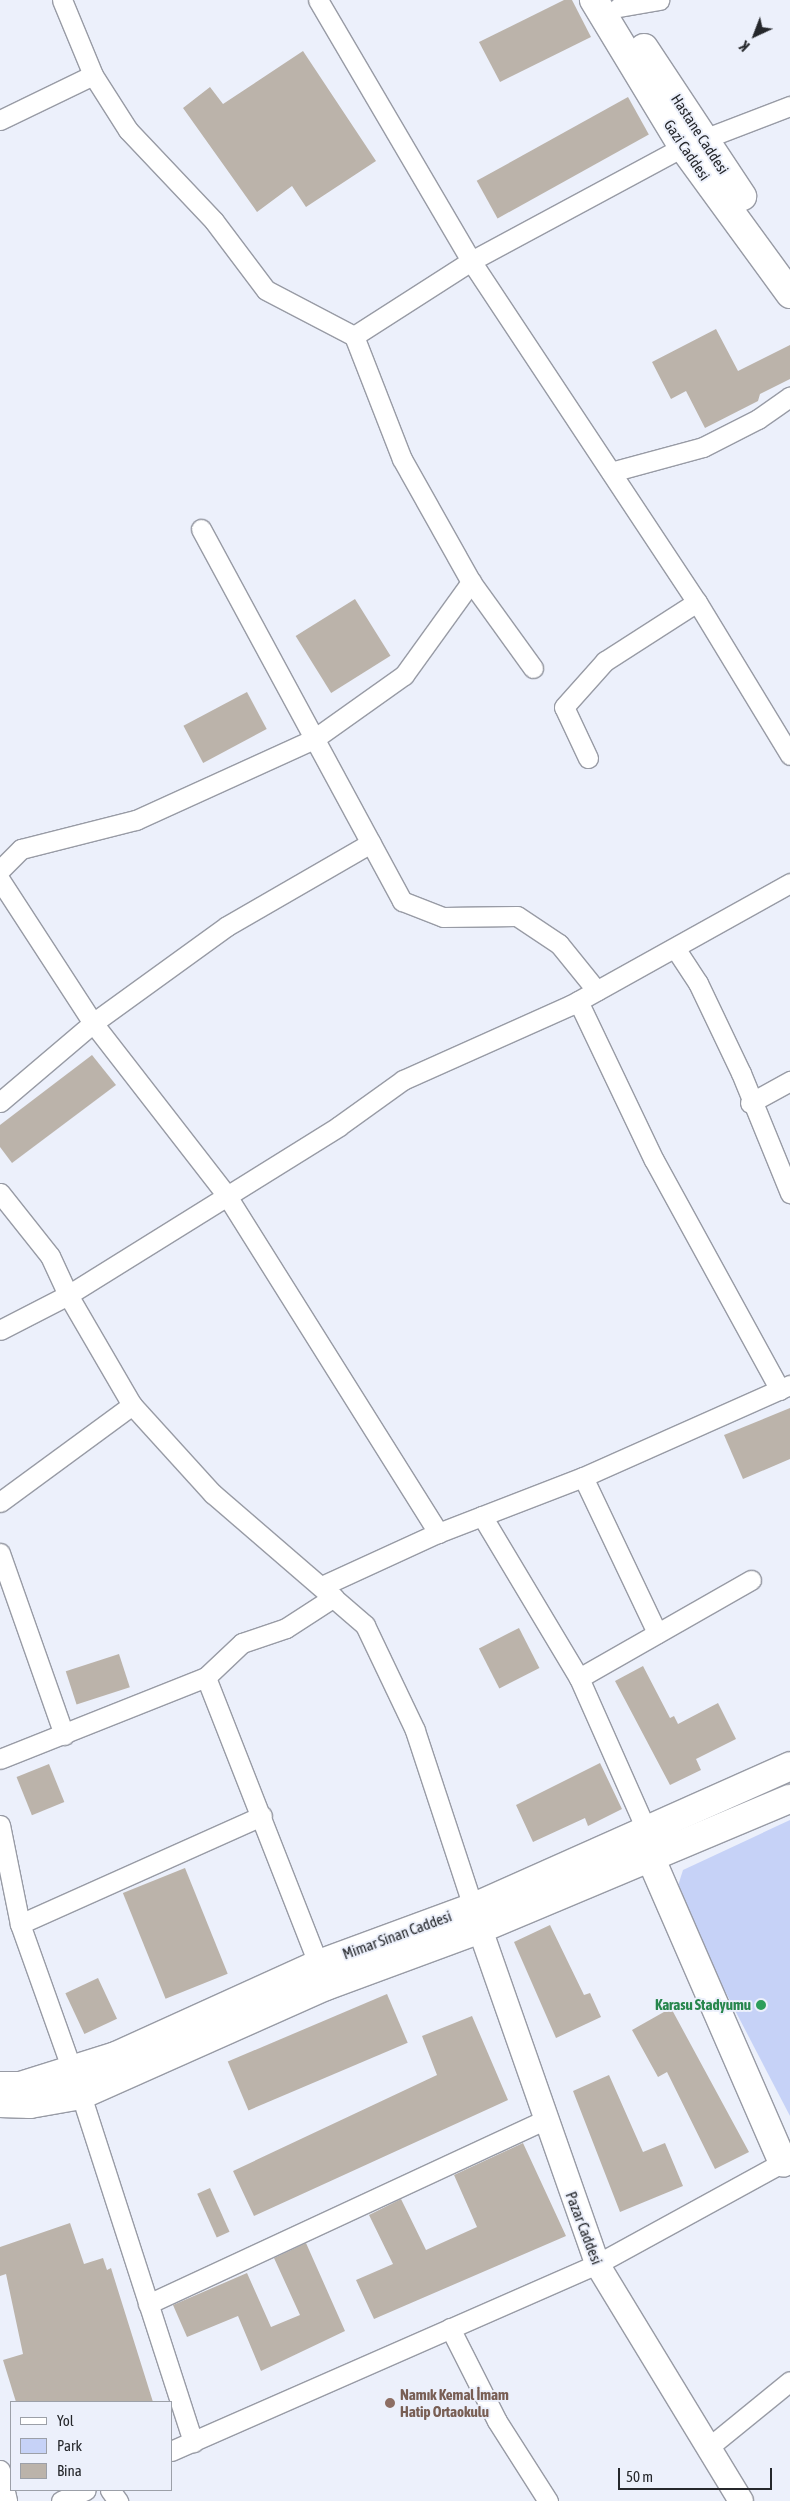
<!DOCTYPE html>
<meta charset="utf-8">
<style>
body{margin:0}
#map{position:relative;width:790px;height:2501px;overflow:hidden;background:#ecf0fb;font-family:"Asap Condensed",sans-serif}
div>[style]{position:absolute}
[style*='--x']{left:calc(var(--x)*1px);top:calc(var(--y)*1px);width:calc(var(--w)*1px);rotate:calc(var(--a)*1deg)}
.green>*{inset:0;background:#c6d2f7}
.building>*{inset:0;background:#bbb3aa;transform-origin:0 0}
.roads{filter:drop-shadow(1px 0 #989ba5) drop-shadow(-1px 0 #989ba5) drop-shadow(0 1px #989ba5) drop-shadow(0 -1px #989ba5)}
.minor>*{height:19px;margin:-9.5px;padding:0 9.5px;transform-origin:9.5px;border-radius:9.5px;background:#fff}
.tertiary>*{height:24px;margin:-12px;padding:0 12px;transform-origin:12px;border-radius:12px;background:#fff}
.secondary>*{height:28px;margin:-14px;padding:0 14px;transform-origin:14px;border-radius:14px;background:#fff}
.dots>*{width:14px;height:14px;translate:-50% -50%;box-sizing:border-box;border:2px solid #ecf0fb;border-radius:50%}
span{translate:-50% -50%;white-space:nowrap;text-align:center;line-height:1.15;-webkit-text-stroke:4px #ecf0fb;paint-order:stroke}
.street-label{font-size:15px;color:#25272b}
.leisure-label{font-size:15px;color:#27864d;font-weight:700}
.right{translate:-100% -50%;text-align:right}
.education-label{font-size:15px;color:#785e54;font-weight:700}
.left{translate:0 -50%;text-align:left}
.legend{position:absolute;left:10px;top:2401px;width:162px;height:90px;box-sizing:border-box;background:#ecf0fb;border:1px solid #9ca0a8;margin:0;padding:6px 9px;list-style:none;font-size:15px;color:#25272b}
.legend li{display:flex;align-items:center;gap:10px;height:25px}
.legend b{width:25px;border:1px solid #9ca0a8}
.north{position:absolute;left:730px;top:10px;width:50px;height:50px;-webkit-text-stroke:4px #ecf0fb;paint-order:stroke;rotate:223deg;font-size:14px;font-weight:700;line-height:20px;text-align:center;color:#25272b}
.north::after{content:'';display:block;margin:auto;width:18px;height:22px;background:#25272b;clip-path:polygon(50% 0,100% 100%,50% 72%,0 100%)}
.scale{position:absolute;left:618px;top:2468px;width:154px;height:22px;box-sizing:border-box;border:2px solid #25272b;border-top:0;padding-left:6px;font-size:15px;line-height:18px;white-space:nowrap;color:#25272b;-webkit-text-stroke:4px #ecf0fb;paint-order:stroke}
</style>
<div id="map">
<div class="green">
<i style="clip-path:polygon(790px 1820px,790px 2116px,675px 1895px,683px 1870px)"></i>
</div>
<div class="building">
<i style="clip-path:polygon(564px 0,572px 0,591px 37px,500px 82px,479px 42px)"></i>
<i style="clip-path:polygon(303px 51px,376px 161px,306px 207px,292px 186px,257px 212px,183px 108px,210px 87px,223px 104px)"></i>
<i style="left:628px;top:97px;width:43px;height:173px;rotate:61deg"></i>
<i style="clip-path:polygon(716px 329px,738px 371px,790px 345px,790px 379px,760px 394px,758px 401px,705px 428px,686px 391px,671px 399px,652px 362px)"></i>
<i style="left:355px;top:599px;width:67px;height:70px;rotate:58deg"></i>
<i style="left:247px;top:692px;width:42px;height:72px;rotate:62deg"></i>
<i style="clip-path:polygon(92px 1055px,116px 1085px,12px 1163px,0 1147px,0 1125px)"></i>
<i style="clip-path:polygon(790px 1408px,790px 1459px,743px 1479px,724px 1435px)"></i>
<i style="left:519px;top:1628px;width:45px;height:45px;rotate:63deg"></i>
<i style="left:119px;top:1654px;width:35px;height:56px;rotate:72deg"></i>
<i style="clip-path:polygon(643px 1666px,670px 1718px,674px 1716px,678px 1724px,718px 1703px,736px 1739px,696px 1759px,701px 1770px,670px 1785px,615px 1681px)"></i>
<i style="clip-path:polygon(600px 1763px,622px 1809px,588px 1826px,585px 1818px,533px 1842px,516px 1805px)"></i>
<i style="left:49px;top:1764px;width:41px;height:35px;rotate:68deg"></i>
<i style="left:185px;top:1868px;width:114px;height:67px;rotate:68deg"></i>
<i style="clip-path:polygon(550px 1925px,584px 1995px,590px 1993px,601px 2017px,556px 2038px,514px 1942px)"></i>
<i style="left:98px;top:1978px;width:45px;height:36px;rotate:65deg"></i>
<i style="left:387px;top:1994px;width:53px;height:173px;rotate:67deg"></i>
<i style="clip-path:polygon(671px 2008px,749px 2152px,715px 2169px,667px 2072px,658px 2077px,632px 2030px)"></i>
<i style="clip-path:polygon(472px 2016px,508px 2100px,254px 2216px,233px 2171px,437px 2075px,422px 2036px)"></i>
<i style="clip-path:polygon(609px 2075px,643px 2152px,665px 2143px,683px 2186px,620px 2212px,573px 2091px)"></i>
<i style="clip-path:polygon(523px 2143px,566px 2236px,374px 2319px,356px 2280px,393px 2264px,369px 2215px,401px 2199px,426px 2250px,477px 2227px,454px 2175px)"></i>
<i style="left:210px;top:2188px;width:48px;height:14px;rotate:66deg"></i>
<i style="clip-path:polygon(70px 2223px,84px 2264px,103px 2258px,107px 2270px,111px 2268px,153px 2402px,16px 2402px,3px 2360px,23px 2354px,6px 2274px,0 2276px,0 2247px)"></i>
<i style="clip-path:polygon(306px 2243px,345px 2331px,261px 2371px,238px 2316px,187px 2337px,173px 2305px,247px 2273px,271px 2327px,300px 2315px,274px 2258px)"></i>
</div>
<div class="roads">
<div class="minor">
<i style="--x:62;--y:0;--w:81;--a:67.5"></i>
<i style="--x:93;--y:75;--w:65;--a:57.5"></i>
<i style="--x:128;--y:130;--w:125;--a:46.6"></i>
<i style="--x:214;--y:221;--w:86;--a:53"></i>
<i style="--x:266;--y:290;--w:99;--a:27.6"></i>
<i style="--x:354;--y:336;--w:139;--a:-32.7"></i>
<i style="--x:471;--y:261;--w:241;--a:-28.3"></i>
<i style="--x:683;--y:147;--w:115;--a:-21"></i>
<i style="--x:318;--y:0;--w:303;--a:59.6"></i>
<i style="--x:471;--y:261;--w:409;--a:56.5"></i>
<i style="--x:697;--y:602;--w:179;--a:58.7"></i>
<i style="--x:619;--y:7;--w:41;--a:-9.9"></i>
<i style="--x:0;--y:120;--w:103;--a:-25.8"></i>
<i style="--x:354;--y:336;--w:132;--a:68.7"></i>
<i style="--x:402;--y:459;--w:141;--a:60.7"></i>
<i style="--x:471;--y:582;--w:106;--a:54.2"></i>
<i style="--x:611;--y:472;--w:95;--a:-15.2"></i>
<i style="--x:703;--y:447;--w:62;--a:-27"></i>
<i style="--x:758;--y:419;--w:39;--a:-35"></i>
<i style="--x:201;--y:529;--w:423;--a:61.6"></i>
<i style="--x:402;--y:901;--w:44;--a:21.3"></i>
<i style="--x:443;--y:917;--w:74;--a:-0.8"></i>
<i style="--x:517;--y:916;--w:50;--a:33.7"></i>
<i style="--x:559;--y:944;--w:60;--a:51"></i>
<i style="--x:588;--y:758;--w:56;--a:-115.2"></i>
<i style="--x:564;--y:707;--w:62;--a:-48.3"></i>
<i style="--x:605;--y:661;--w:109;--a:-32.7"></i>
<i style="--x:0;--y:870;--w:30;--a:-45"></i>
<i style="--x:21;--y:849;--w:119;--a:-14.2"></i>
<i style="--x:136;--y:820;--w:196;--a:-24.5"></i>
<i style="--x:314;--y:739;--w:110;--a:-35.4"></i>
<i style="--x:404;--y:675;--w:115;--a:-54.2"></i>
<i style="--x:0;--y:880;--w:171;--a:57"></i>
<i style="--x:93;--y:1023;--w:219;--a:52.2"></i>
<i style="--x:227;--y:1196;--w:398;--a:57.9"></i>
<i style="--x:675;--y:948;--w:42;--a:56.7"></i>
<i style="--x:698;--y:983;--w:100;--a:64.5"></i>
<i style="--x:741;--y:1073;--w:130;--a:67.8"></i>
<i style="--x:578;--y:1001;--w:176;--a:64.5"></i>
<i style="--x:654;--y:1160;--w:262;--a:61.3"></i>
<i style="--x:0;--y:1102;--w:122;--a:-40.3"></i>
<i style="--x:93;--y:1023;--w:165;--a:-35.9"></i>
<i style="--x:227;--y:926;--w:166;--a:-30"></i>
<i style="--x:750;--y:1103;--w:46;--a:-28.8"></i>
<i style="--x:0;--y:1193;--w:80;--a:51.6"></i>
<i style="--x:50;--y:1256;--w:43;--a:65.2"></i>
<i style="--x:68;--y:1295;--w:76;--a:152.8"></i>
<i style="--x:583;--y:1477;--w:173;--a:64.6"></i>
<i style="--x:0;--y:1502;--w:164;--a:-36.3"></i>
<i style="--x:482;--y:1516;--w:189;--a:59.1"></i>
<i style="--x:579;--y:1678;--w:165;--a:66.1"></i>
<i style="--x:0;--y:1553;--w:193;--a:70.6"></i>
<i style="--x:322;--y:1586;--w:128;--a:-24.6"></i>
<i style="--x:438;--y:1533;--w:155;--a:-21.1"></i>
<i style="--x:583;--y:1477;--w:227;--a:-24"></i>
<i style="--x:579;--y:1678;--w:198;--a:-29.7"></i>
<i style="--x:0;--y:1759;--w:222;--a:-21.7"></i>
<i style="--x:0;--y:1825;--w:101;--a:78.6"></i>
<i style="--x:20;--y:1924;--w:182;--a:70.4"></i>
<i style="--x:81;--y:2095;--w:365;--a:72.1"></i>
<i style="--x:477;--y:1919;--w:199;--a:-108.2"></i>
<i style="--x:415;--y:1730;--w:116;--a:-115.5"></i>
<i style="--x:365;--y:1625;--w:201;--a:-139.2"></i>
<i style="--x:213;--y:1494;--w:120;--a:-132.3"></i>
<i style="--x:132;--y:1405;--w:127;--a:-120.2"></i>
<i style="--x:68;--y:1295;--w:319;--a:-31.9"></i>
<i style="--x:339;--y:1126;--w:79;--a:-35.7"></i>
<i style="--x:403;--y:1080;--w:184;--a:-24.1"></i>
<i style="--x:571;--y:1005;--w:251;--a:-29.1"></i>
<i style="--x:20;--y:1924;--w:265;--a:-24.1"></i>
<i style="--x:323;--y:1976;--w:321;--a:-111.4"></i>
<i style="--x:206;--y:1677;--w:50;--a:-43.4"></i>
<i style="--x:242;--y:1643;--w:46;--a:-18.8"></i>
<i style="--x:286;--y:1628;--w:57;--a:-32.9"></i>
<i style="--x:148;--y:2304;--w:437;--a:-24.9"></i>
<i style="--x:450;--y:2328;--w:104;--a:63.2"></i>
<i style="--x:497;--y:2421;--w:95;--a:57.5"></i>
<i style="--x:709;--y:2447;--w:104;--a:-39.2"></i>
<i style="--x:171;--y:2451;--w:465;--a:-23.7"></i>
<i style="--x:597;--y:2264;--w:212;--a:-28.7"></i>
<i style="--x:0;--y:2470;--w:32;--a:77"></i>
<i style="--x:110;--y:2490;--w:14;--a:54"></i>
<i style="--x:61;--y:2501;--w:27;--a:-24"></i>
</div>
<div class="tertiary">
<i style="--x:480;--y:1929;--w:355;--a:70.7"></i>
<i style="--x:597;--y:2264;--w:277;--a:58.7"></i>
</div>
<div class="secondary">
<i style="--x:594;--y:0;--w:172;--a:58.8"></i>
<i style="--x:683;--y:147;--w:182;--a:53.9"></i>
<i style="--x:644;--y:48;--w:178;--a:56.5"></i>
<i style="--x:648;--y:1841;--w:18;--a:81"></i>
<i style="--x:651;--y:1859;--w:331;--a:66.5"></i>
<i style="--x:783;--y:2162;--w:7;--a:-16"></i>
<i style="--x:0;--y:2086;--w:20;--a:0"></i>
<i style="--x:20;--y:2086;--w:101;--a:-17.4"></i>
<i style="--x:116;--y:2056;--w:223;--a:-24.4"></i>
<i style="--x:319;--y:1964;--w:165;--a:-20.2"></i>
<i style="--x:474;--y:1907;--w:346;--a:-24"></i>
<i style="--x:0;--y:2103;--w:30;--a:2"></i>
<i style="--x:30;--y:2104;--w:52;--a:-10"></i>
<i style="--x:81;--y:2095;--w:268;--a:-24"></i>
<i style="--x:326;--y:1986;--w:164;--a:-20.3"></i>
<i style="--x:480;--y:1929;--w:336;--a:-22.8"></i>
</div>
</div>
<div class="dots">
<i style="left:761px;top:2005px;background:#2e9e5b"></i>
<i style="left:390px;top:2403px;background:#8d6e63"></i>
</div>
<div class="street-label">
<span style="left:700px;top:134px;rotate:57deg">Hastane Caddesi</span>
<span style="left:687px;top:150px;rotate:56deg">Gazi Caddesi</span>
<span style="left:397px;top:1935px;rotate:-20deg">Mimar Sinan Caddesi</span>
<span style="left:584px;top:2228px;rotate:69deg">Pazar Caddesi</span>
</div>
<div class="leisure-label">
<span class="right" style="left:751px;top:2005px">Karasu Stadyumu</span>
</div>
<div class="education-label">
<span class="left" style="left:400px;top:2403px">Namık Kemal İmam<br>Hatip Ortaokulu</span>
</div>
<ul class="legend">
<li><b style="height:6px;background:#fff"></b>Yol</li>
<li><b style="height:14px;background:#c6d2f7"></b>Park</li>
<li><b style="height:14px;background:#bbb3aa"></b>Bina</li>
</ul>
<div class="north">K</div>
<div class="scale">50 m</div>
</div>
